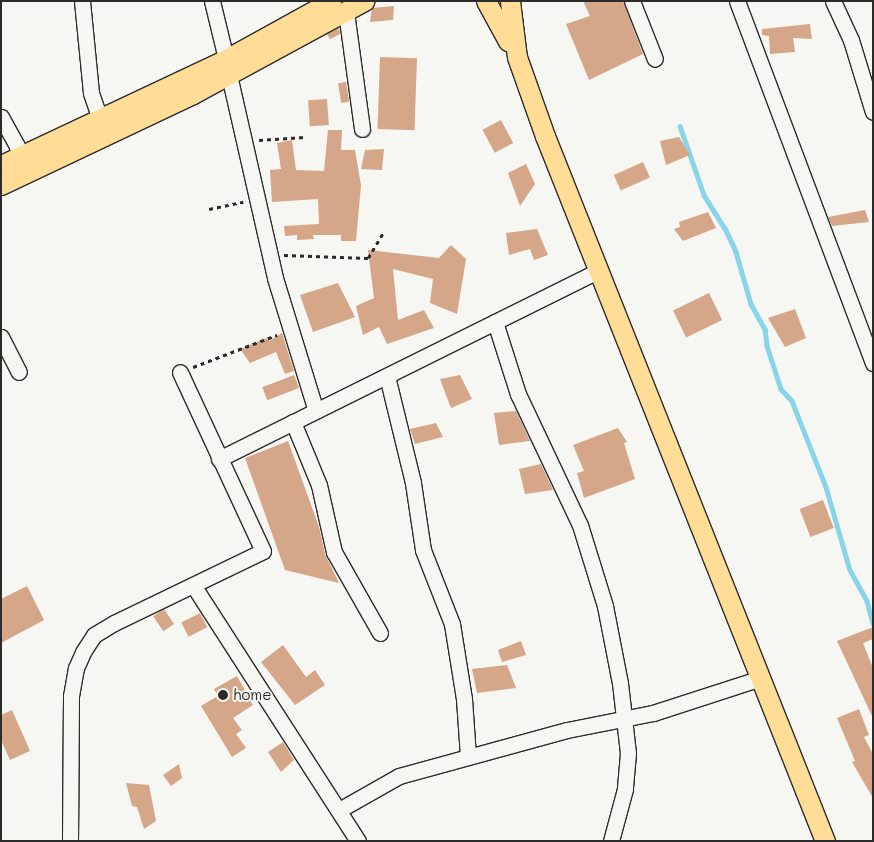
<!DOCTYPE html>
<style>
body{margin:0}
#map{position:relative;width:874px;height:842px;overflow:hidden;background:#f6f6f2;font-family:Mali,sans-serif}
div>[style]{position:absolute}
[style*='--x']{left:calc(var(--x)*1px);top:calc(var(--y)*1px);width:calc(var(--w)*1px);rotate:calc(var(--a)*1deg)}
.stream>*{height:4.5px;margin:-2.25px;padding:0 2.25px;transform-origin:2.25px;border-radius:2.25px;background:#88d4e8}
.building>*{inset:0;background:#d5a688;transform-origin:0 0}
.path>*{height:2.5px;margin-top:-1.25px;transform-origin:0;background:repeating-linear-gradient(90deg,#2b2b2b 0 4px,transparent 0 8px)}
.roads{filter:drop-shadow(1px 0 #2b2b2b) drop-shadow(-1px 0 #2b2b2b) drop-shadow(0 1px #2b2b2b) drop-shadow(0 -1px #2b2b2b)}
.minor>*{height:15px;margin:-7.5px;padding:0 7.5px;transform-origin:7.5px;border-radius:7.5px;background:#f6f6f2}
.major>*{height:19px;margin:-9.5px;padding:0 9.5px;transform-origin:9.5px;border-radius:9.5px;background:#ffdd96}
.dots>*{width:14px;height:14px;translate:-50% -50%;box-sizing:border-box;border:2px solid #f6f6f2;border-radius:50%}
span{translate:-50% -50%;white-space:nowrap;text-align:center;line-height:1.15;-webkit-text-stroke:4px #f6f6f2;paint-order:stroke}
.poi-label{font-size:15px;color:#2b2b2b}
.left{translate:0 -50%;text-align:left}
.frame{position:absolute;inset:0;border:2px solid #2b2b2b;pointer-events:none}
</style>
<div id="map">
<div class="stream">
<i style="--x:680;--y:126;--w:73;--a:70.8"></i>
<i style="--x:704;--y:195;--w:39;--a:58"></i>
<i style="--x:725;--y:228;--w:26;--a:65"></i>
<i style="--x:736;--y:252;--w:54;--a:73.9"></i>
<i style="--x:751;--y:304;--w:29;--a:61"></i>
<i style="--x:765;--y:329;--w:17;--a:83"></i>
<i style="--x:767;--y:346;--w:45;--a:72"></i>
<i style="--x:781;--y:389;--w:16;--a:47"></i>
<i style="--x:792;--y:401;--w:92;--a:68.4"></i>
<i style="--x:826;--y:487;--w:86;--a:73.9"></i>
<i style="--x:850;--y:570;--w:35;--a:61"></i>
<i style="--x:867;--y:601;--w:23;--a:75"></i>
</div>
<div class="building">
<i style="clip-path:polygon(583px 1px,623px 1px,643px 54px,589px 80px,566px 24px,590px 16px)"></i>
<i style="clip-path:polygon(394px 6px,393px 20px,370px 22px,372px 8px)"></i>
<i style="clip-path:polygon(810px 24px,812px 39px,793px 38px,795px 52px,770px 54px,769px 36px,762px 35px,762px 29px)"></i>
<i style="clip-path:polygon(339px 28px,340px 34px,330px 39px,327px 34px)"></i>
<i style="left:380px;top:57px;width:37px;height:72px;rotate:2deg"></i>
<i style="left:346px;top:82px;width:20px;height:8px;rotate:81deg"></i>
<i style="left:327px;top:99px;width:26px;height:19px;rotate:86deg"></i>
<i style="left:501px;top:120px;width:26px;height:21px;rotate:62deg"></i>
<i style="clip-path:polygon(328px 130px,342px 130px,341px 150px,355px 150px,361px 185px,356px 241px,341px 241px,341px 235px,313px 235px,314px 239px,297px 240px,297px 235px,285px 236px,284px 226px,319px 224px,318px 199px,272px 202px,270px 170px,281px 169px,277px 143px,292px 140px,296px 170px,324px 171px)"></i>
<i style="clip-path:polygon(679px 137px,690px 155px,666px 165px,660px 141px)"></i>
<i style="clip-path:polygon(384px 149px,382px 170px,361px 169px,365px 150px)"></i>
<i style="left:643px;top:162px;width:17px;height:32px;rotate:66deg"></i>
<i style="clip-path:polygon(526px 164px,535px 184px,520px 206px,508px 173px)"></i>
<i style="clip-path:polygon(865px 210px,869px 222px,832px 226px,828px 217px)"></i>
<i style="clip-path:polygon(708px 212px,716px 228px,683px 241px,674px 229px,680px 227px,679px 222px)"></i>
<i style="clip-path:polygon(537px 229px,548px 255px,534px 260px,530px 249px,509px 255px,506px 233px)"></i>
<i style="clip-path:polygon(451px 245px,466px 259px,457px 314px,430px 303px,433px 279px,393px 269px,398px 320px,424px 310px,434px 328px,387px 344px,379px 327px,363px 335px,356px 306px,374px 298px,368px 250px,439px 258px)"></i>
<i style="clip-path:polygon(338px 283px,355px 317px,313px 332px,300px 295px)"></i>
<i style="left:709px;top:293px;width:30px;height:40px;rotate:64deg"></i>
<i style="clip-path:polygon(795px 309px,806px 338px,785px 347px,768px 318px)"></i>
<i style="clip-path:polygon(282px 333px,294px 371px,285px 374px,276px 352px,250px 363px,240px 349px,267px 338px,269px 341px)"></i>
<i style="left:294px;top:375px;width:14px;height:34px;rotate:69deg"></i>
<i style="clip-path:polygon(460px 375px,472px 399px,451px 408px,440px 379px)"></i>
<i style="clip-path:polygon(516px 411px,530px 441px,499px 445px,494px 413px)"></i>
<i style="clip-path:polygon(436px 423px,443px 437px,415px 444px,410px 429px)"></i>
<i style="clip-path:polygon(618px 428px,627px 442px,624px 443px,635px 479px,584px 498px,577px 473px,584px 471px,573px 445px)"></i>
<i style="clip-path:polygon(288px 441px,319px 527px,325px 554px,339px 583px,285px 570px,245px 458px)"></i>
<i style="clip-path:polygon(541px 464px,553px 490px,525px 494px,519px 469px)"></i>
<i style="left:823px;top:500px;width:30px;height:25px;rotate:69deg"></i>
<i style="clip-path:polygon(27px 586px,44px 620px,1px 643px,1px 599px)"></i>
<i style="left:164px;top:609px;width:18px;height:13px;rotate:56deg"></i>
<i style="left:200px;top:613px;width:16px;height:21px;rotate:63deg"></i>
<i style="clip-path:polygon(873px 627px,873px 639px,863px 643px,873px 668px,872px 716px,837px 641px)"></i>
<i style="clip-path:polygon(521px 641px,526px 655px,502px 662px,498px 650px)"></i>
<i style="clip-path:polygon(283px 645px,306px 677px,315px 670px,325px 685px,295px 705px,261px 662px)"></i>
<i style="clip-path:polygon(507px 665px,516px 688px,477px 693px,472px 669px)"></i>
<i style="clip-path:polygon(237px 676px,253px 705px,233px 718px,242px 730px,236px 734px,246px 748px,232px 757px,201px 706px,218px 696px,214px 689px)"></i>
<i style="clip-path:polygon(859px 709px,869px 735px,864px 737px,873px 754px,873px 798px,852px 762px,855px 761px,837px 718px)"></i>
<i style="clip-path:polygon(12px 710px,30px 751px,10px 760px,1px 740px,1px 715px)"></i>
<i style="clip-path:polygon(283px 742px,294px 760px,281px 772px,268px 752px)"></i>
<i style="clip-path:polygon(179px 764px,182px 778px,171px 786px,163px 775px)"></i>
<i style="clip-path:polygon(126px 783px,149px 785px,156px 821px,144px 829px,137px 807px,132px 806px)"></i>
</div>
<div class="path">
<i style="--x:259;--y:140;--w:46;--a:-3.7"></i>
<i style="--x:209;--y:209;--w:35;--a:-12"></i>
<i style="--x:284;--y:255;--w:84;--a:2"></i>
<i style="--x:368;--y:258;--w:29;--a:-59"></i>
<i style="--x:193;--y:367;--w:90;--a:-20.9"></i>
</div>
<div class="roads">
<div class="minor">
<i style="--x:82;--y:1;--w:92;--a:84.4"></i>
<i style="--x:91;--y:93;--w:24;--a:71"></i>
<i style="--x:212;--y:1;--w:60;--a:76.4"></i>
<i style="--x:632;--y:1;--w:62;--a:68.4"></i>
<i style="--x:737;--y:1;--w:387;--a:69.4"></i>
<i style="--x:833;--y:1;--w:43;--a:65.2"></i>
<i style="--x:851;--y:40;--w:75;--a:73"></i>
<i style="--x:346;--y:12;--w:118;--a:82.2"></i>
<i style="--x:229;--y:75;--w:208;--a:77.2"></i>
<i style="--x:275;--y:278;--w:139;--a:72.9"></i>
<i style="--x:1;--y:117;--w:33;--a:61"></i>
<i style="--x:17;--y:146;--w:10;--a:79"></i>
<i style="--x:495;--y:322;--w:76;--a:72.3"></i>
<i style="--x:518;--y:394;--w:145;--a:64.7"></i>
<i style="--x:580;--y:525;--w:85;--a:72.8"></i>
<i style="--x:605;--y:606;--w:78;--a:79"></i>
<i style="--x:620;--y:683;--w:70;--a:83.5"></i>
<i style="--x:628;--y:753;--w:36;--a:95"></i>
<i style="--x:625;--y:789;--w:54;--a:105.1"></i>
<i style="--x:1;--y:337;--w:39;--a:63"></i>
<i style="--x:387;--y:376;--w:110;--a:76.3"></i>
<i style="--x:413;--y:483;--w:68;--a:81.5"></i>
<i style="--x:423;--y:550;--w:79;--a:68.6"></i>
<i style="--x:452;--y:624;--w:76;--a:80.9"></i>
<i style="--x:464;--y:699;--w:57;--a:86"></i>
<i style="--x:293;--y:422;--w:68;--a:67.6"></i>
<i style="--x:319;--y:485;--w:69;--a:77.4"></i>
<i style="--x:334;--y:552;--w:93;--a:60.4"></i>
<i style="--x:219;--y:459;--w:424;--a:-26.4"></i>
<i style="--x:193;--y:585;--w:305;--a:57.2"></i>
<i style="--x:339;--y:810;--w:69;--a:-29.5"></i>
<i style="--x:399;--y:776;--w:174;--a:-15.3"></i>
<i style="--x:567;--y:730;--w:88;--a:-11.2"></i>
<i style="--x:653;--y:713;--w:114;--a:-18"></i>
<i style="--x:70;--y:841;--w:145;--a:-89.6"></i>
<i style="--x:71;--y:696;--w:28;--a:-80"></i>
<i style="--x:76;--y:668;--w:17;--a:-66"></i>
<i style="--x:83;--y:652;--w:20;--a:-57"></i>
<i style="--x:94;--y:635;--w:23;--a:-31"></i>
<i style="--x:114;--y:623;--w:165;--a:-25.8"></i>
<i style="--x:263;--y:551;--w:197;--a:-114.9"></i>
</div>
<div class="major">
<i style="--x:486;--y:1;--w:46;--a:61.2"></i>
<i style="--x:510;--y:1;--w:56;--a:82.9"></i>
<i style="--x:517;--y:57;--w:84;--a:70.5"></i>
<i style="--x:545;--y:136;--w:759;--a:68.34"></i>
<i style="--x:1;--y:165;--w:249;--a:-25.2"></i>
<i style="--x:226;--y:59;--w:120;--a:-28.9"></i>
<i style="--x:1;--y:185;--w:212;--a:-25.4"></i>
<i style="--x:193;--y:94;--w:195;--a:-28.5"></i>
</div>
</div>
<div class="dots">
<i style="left:223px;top:695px;background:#2b2b2b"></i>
</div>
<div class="poi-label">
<span class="left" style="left:233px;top:695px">home</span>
</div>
<div class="frame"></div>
</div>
